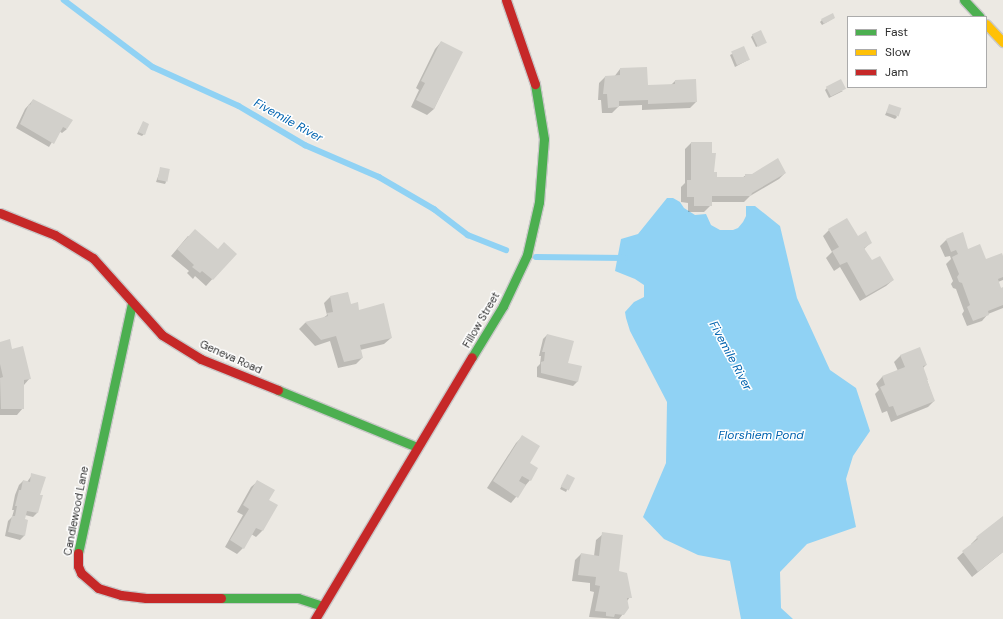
<!DOCTYPE html>
<style>
body{margin:0}
#map{position:relative;width:1003px;height:619px;overflow:hidden;background:#ece9e3;font-family:"DM Sans",sans-serif}
div>[style]{position:absolute}
[style*='--x']{left:calc(var(--x)*1px);top:calc(var(--y)*1px);width:calc(var(--w)*1px);rotate:calc(var(--a)*1deg)}
.water>*{inset:0;background:#90d2f4}
.shadow>*{inset:0;background:#0003}
.stream>*{height:5.5px;margin:-2.75px;padding:0 2.75px;transform-origin:2.75px;border-radius:2.75px;background:#90d2f4}
.building>*{inset:0;background:#d2d0cb;transform-origin:0 0}
.roads{filter:drop-shadow(1px 0 #c9c8c8) drop-shadow(-1px 0 #c9c8c8) drop-shadow(0 1px #c9c8c8) drop-shadow(0 -1px #c9c8c8)}
.fast>*{height:9px;margin:-4.5px;padding:0 4.5px;transform-origin:4.5px;border-radius:4.5px;background:#4caf50}
.slow>*{height:9px;margin:-4.5px;padding:0 4.5px;transform-origin:4.5px;border-radius:4.5px;background:#ffc107}
.jam>*{height:9px;margin:-4.5px;padding:0 4.5px;transform-origin:4.5px;border-radius:4.5px;background:#c62828}
span{translate:-50% -50%;white-space:nowrap;text-align:center;line-height:1.15;-webkit-text-stroke:3px #fff;paint-order:stroke}
.street-label{font-size:11px;color:#2e2e2e}
.water-label{font-size:12px;color:#0063af;font-style:italic}
.legend{position:absolute;left:847px;top:16px;width:140px;height:72px;box-sizing:border-box;background:#fff;border:1px solid #ababab;margin:0;padding:5px 7px;list-style:none;font-size:12px;color:#2e2e2e}
.legend li{display:flex;align-items:center;gap:8px;height:20px}
.legend b{width:20px;border:1px solid #ababab}
</style>
<div id="map">
<div class="water">
<i style="clip-path:polygon(667px 198px,673px 198px,680px 202px,684px 208px,695px 215px,706px 214px,711px 225px,720px 230px,733px 230px,738px 228px,743px 222px,746px 216px,746px 206px,755px 206px,780px 226px,797px 298px,830px 370px,856px 388px,870px 431px,853px 456px,846px 479px,856px 527px,807px 544px,780px 572px,781px 608px,793px 619px,741px 619px,730px 561px,698px 555px,664px 539px,643px 517px,666px 463px,667px 402px,630px 331px,626px 318px,625px 312px,634px 302px,644px 297px,644px 285px,635px 279px,615px 271px,621px 239px,638px 234px)"></i>
</div>
<div class="shadow">
<i style="clip-path:polygon(834px 18px,822px 25px,820px 22px,822px 20px)"></i>
<i style="clip-path:polygon(753px 35px,766px 42px,756px 47px,751px 37px)"></i>
<i style="clip-path:polygon(441px 42px,461px 52px,434px 109px,427px 115px,411px 107px,419px 90px,416px 88px,435px 49px)"></i>
<i style="clip-path:polygon(743px 48px,748px 60px,735px 67px,730px 55px)"></i>
<i style="clip-path:polygon(620px 69px,647px 86px,671px 85px,675px 81px,696px 102px,690px 108px,642px 110px,642px 105px,619px 106px,612px 113px,602px 113px,601px 100px,598px 100px,599px 83px,605px 77px,614px 77px)"></i>
<i style="clip-path:polygon(827px 88px,843px 91px,829px 98px,825px 90px)"></i>
<i style="clip-path:polygon(33px 100px,67px 129px,62px 133px,59px 131px,49px 147px,16px 128px,25px 109px)"></i>
<i style="clip-path:polygon(890px 105px,897px 117px,895px 119px,885px 115px)"></i>
<i style="clip-path:polygon(143px 123px,144px 134px,142px 136px,137px 134px)"></i>
<i style="clip-path:polygon(691px 143px,711px 143px,713px 173px,717px 178px,742px 178px,746px 175px,785px 173px,779px 179px,750px 196px,744px 202px,711px 202px,711px 205px,704px 212px,688px 212px,688px 203px,681px 202px,681px 187px,685px 183px,685px 149px)"></i>
<i style="clip-path:polygon(161px 168px,166px 182px,165px 184px,156px 182px)"></i>
<i style="clip-path:polygon(829px 230px,871px 242px,864px 249px,871px 262px,893px 280px,886px 286px,860px 301px,840px 267px,834px 271px,826px 258px,832px 252px,823px 236px)"></i>
<i style="clip-path:polygon(188px 236px,218px 250px,235px 254px,206px 286px,195px 276px,193px 279px,187px 273px,189px 271px,171px 256px)"></i>
<i style="clip-path:polygon(946px 240px,985px 260px,1003px 259px,1003px 280px,998px 282px,1001px 289px,1003px 288px,1003px 308px,988px 314px,982px 321px,967px 326px,962px 314px,964px 311px,956px 289px,953px 288px,951px 284px,953px 281px,946px 264px,951px 259px,950px 256px,945px 257px,940px 246px)"></i>
<i style="clip-path:polygon(330px 297px,350px 305px,391px 338px,384px 344px,360px 350px,362px 358px,356px 364px,338px 368px,330px 341px,315px 346px,299px 329px,305px 323px,323px 318px,327px 315px,324px 303px)"></i>
<i style="clip-path:polygon(547px 335px,567px 364px,581px 367px,577px 382px,573px 386px,537px 377px,537px 367px,540px 364px,541px 356px,539px 356px,543px 339px)"></i>
<i style="clip-path:polygon(0 343px,30px 378px,24px 385px,23px 408px,17px 415px,0 415px)"></i>
<i style="clip-path:polygon(901px 355px,926px 365px,923px 368px,934px 401px,928px 407px,891px 422px,887px 411px,882px 413px,875px 394px,879px 390px,876px 384px,882px 377px,898px 371px,894px 362px)"></i>
<i style="clip-path:polygon(522px 437px,529px 464px,530px 480px,511px 503px,487px 488px,516px 443px)"></i>
<i style="clip-path:polygon(32px 475px,39px 495px,37px 513px,33px 517px,25px 515px,24px 536px,20px 540px,5px 536px,8px 521px,12px 517px,14px 510px,12px 510px,15px 495px,19px 485px,23px 481px,27px 482px)"></i>
<i style="clip-path:polygon(567px 476px,567px 490px,566px 492px,560px 489px)"></i>
<i style="clip-path:polygon(258px 481px,267px 500px,276px 506px,262px 531px,256px 537px,251px 534px,243px 548px,237px 554px,225px 547px,243px 515px,237px 512px,251px 487px)"></i>
<i style="clip-path:polygon(1003px 517px,1003px 552px,972px 577px,957px 558px,971px 545px,971px 544px,977px 538px)"></i>
<i style="clip-path:polygon(603px 534px,618px 572px,630px 597px,627px 601px,623px 614px,619px 619px,589px 617px,594px 592px,590px 591px,590px 583px,572px 581px,575px 560px,581px 554px,594px 556px,596px 540px)"></i>
</div>
<div class="stream">
<i style="--x:64;--y:0;--w:111;--a:37"></i>
<i style="--x:153;--y:67;--w:94;--a:24.4"></i>
<i style="--x:239;--y:106;--w:77;--a:30.6"></i>
<i style="--x:305;--y:145;--w:81;--a:23.4"></i>
<i style="--x:379;--y:177;--w:64;--a:30.2"></i>
<i style="--x:434;--y:209;--w:43;--a:37.4"></i>
<i style="--x:468;--y:235;--w:41;--a:21.5"></i>
<i style="--x:536;--y:257;--w:89;--a:0.6"></i>
</div>
<div class="building">
<i style="clip-path:polygon(833px 13px,835px 18px,824px 24px,821px 19px)"></i>
<i style="left:761px;top:30px;width:14px;height:10px;rotate:65deg"></i>
<i style="clip-path:polygon(441px 41px,463px 52px,434px 109px,416px 100px,425px 83px,421px 81px)"></i>
<i style="left:744px;top:46px;width:15px;height:14px;rotate:67deg"></i>
<i style="clip-path:polygon(647px 67px,648px 85px,675px 84px,675px 80px,696px 79px,697px 102px,648px 104px,648px 100px,619px 101px,619px 107px,608px 108px,607px 94px,603px 94px,605px 76px,620px 75px,620px 68px)"></i>
<i style="left:841px;top:79px;width:11px;height:17px;rotate:63deg"></i>
<i style="clip-path:polygon(33px 99px,73px 120px,67px 129px,63px 127px,54px 144px,20px 124px,29px 104px,30px 105px)"></i>
<i style="left:889px;top:104px;width:13px;height:9px;rotate:18deg"></i>
<i style="clip-path:polygon(143px 121px,149px 124px,145px 135px,138px 132px)"></i>
<i style="clip-path:polygon(691px 142px,712px 142px,712px 153px,716px 153px,714px 172px,717px 172px,717px 177px,745px 177px,745px 174px,752px 174px,778px 158px,786px 173px,752px 193px,751px 196px,712px 196px,712px 206px,694px 206px,694px 197px,687px 197px,687px 180px,691px 180px)"></i>
<i style="left:160px;top:167px;width:10px;height:13px;rotate:11deg"></i>
<i style="clip-path:polygon(847px 218px,858px 236px,866px 231px,872px 243px,864px 248px,872px 260px,880px 256px,894px 280px,866px 296px,847px 262px,840px 265px,832px 251px,839px 247px,828px 229px)"></i>
<i style="clip-path:polygon(195px 229px,218px 249px,224px 242px,237px 254px,213px 280px,202px 271px,200px 273px,192px 267px,194px 265px,177px 249px)"></i>
<i style="clip-path:polygon(963px 232px,968px 249px,980px 244px,986px 259px,1002px 253px,1003px 256px,1003px 277px,998px 279px,1001px 288px,1003px 287px,1003px 305px,988px 311px,989px 315px,973px 321px,967px 307px,970px 305px,962px 283px,959px 282px,957px 277px,959px 274px,952px 257px,958px 254px,956px 250px,951px 252px,946px 239px)"></i>
<i style="clip-path:polygon(348px 292px,351px 304px,358px 302px,359px 310px,384px 303px,392px 338px,360px 345px,363px 358px,344px 362px,336px 336px,321px 340px,305px 322px,328px 316px,327px 313px,333px 312px,330px 296px)"></i>
<i style="clip-path:polygon(547px 334px,574px 341px,568px 363px,582px 366px,578px 382px,541px 373px,541px 362px,544px 361px,545px 352px,542px 352px)"></i>
<i style="clip-path:polygon(10px 339px,12px 349px,23px 346px,31px 379px,24px 380px,24px 409px,1px 409px,0 378px,3px 377px,0 364px,0 342px)"></i>
<i style="clip-path:polygon(920px 347px,927px 365px,923px 366px,928px 380px,927px 380px,935px 401px,897px 416px,893px 406px,889px 407px,880px 387px,885px 385px,882px 376px,905px 367px,900px 355px)"></i>
<i style="clip-path:polygon(522px 435px,540px 446px,530px 463px,538px 468px,531px 481px,522px 476px,519px 481px,526px 485px,518px 498px,493px 481px)"></i>
<i style="clip-path:polygon(31px 473px,46px 477px,40px 495px,43px 495px,38px 513px,27px 511px,25px 519px,28px 520px,25px 536px,8px 532px,12px 516px,15px 516px,17px 506px,15px 506px,19px 490px,21px 490px,23px 480px,30px 482px)"></i>
<i style="left:567px;top:474px;width:9px;height:14px;rotate:27deg"></i>
<i style="clip-path:polygon(257px 480px,275px 490px,269px 500px,278px 505px,263px 531px,256px 528px,244px 549px,230px 540px,249px 509px,243px 505px)"></i>
<i style="clip-path:polygon(1003px 516px,1003px 552px,978px 572px,962px 551px,978px 539px,976px 537px)"></i>
<i style="clip-path:polygon(602px 532px,623px 535px,619px 571px,627px 573px,632px 598px,627px 598px,629px 608px,624px 615px,615px 614px,614px 617px,606px 616px,606px 612px,595px 611px,600px 586px,595px 585px,596px 577px,578px 575px,581px 553px,599px 556px)"></i>
</div>
<div class="roads">
<div class="fast">
<i style="--x:964;--y:0;--w:23;--a:47"></i>
<i style="--x:472;--y:357;--w:60;--a:-58.7"></i>
<i style="--x:503;--y:306;--w:56;--a:-64.8"></i>
<i style="--x:527;--y:255;--w:54;--a:-77.2"></i>
<i style="--x:539;--y:202;--w:63;--a:-85.5"></i>
<i style="--x:544;--y:139;--w:56;--a:-99.3"></i>
<i style="--x:278;--y:390;--w:150;--a:22.3"></i>
<i style="--x:78;--y:553;--w:256;--a:-77.8"></i>
<i style="--x:221;--y:598;--w:77;--a:0"></i>
<i style="--x:298;--y:598;--w:25;--a:18"></i>
</div>
<div class="slow">
<i style="--x:986;--y:24;--w:25;--a:47"></i>
</div>
<div class="jam">
<i style="--x:506;--y:0;--w:89;--a:71"></i>
<i style="--x:0;--y:213;--w:59;--a:21.8"></i>
<i style="--x:55;--y:235;--w:44;--a:31.2"></i>
<i style="--x:93;--y:258;--w:103;--a:48.1"></i>
<i style="--x:162;--y:335;--w:46;--a:31.6"></i>
<i style="--x:201;--y:359;--w:83;--a:21.9"></i>
<i style="--x:78;--y:553;--w:13;--a:90"></i>
<i style="--x:78;--y:566;--w:8;--a:67"></i>
<i style="--x:81;--y:573;--w:23;--a:41"></i>
<i style="--x:98;--y:588;--w:24;--a:17"></i>
<i style="--x:121;--y:595;--w:25;--a:7"></i>
<i style="--x:146;--y:598;--w:75;--a:0"></i>
<i style="--x:315;--y:619;--w:305;--a:-59.1"></i>
</div>
</div>
<div class="street-label">
<span style="left:481px;top:320px;rotate:-60deg">Fillow Street</span>
<span style="left:231px;top:357px;rotate:24deg">Geneva Road</span>
<span style="left:76px;top:511px;rotate:-79deg">Candlewood Lane</span>
</div>
<div class="water-label">
<span style="left:288px;top:121px;rotate:29deg">Fivemile River</span>
<span style="left:730px;top:356px;rotate:62deg">Fivemile River</span>
<span style="left:761px;top:436px">Florshiem Pond</span>
</div>
<ul class="legend">
<li><b style="height:5px;background:#4caf50"></b>Fast</li>
<li><b style="height:5px;background:#ffc107"></b>Slow</li>
<li><b style="height:5px;background:#c62828"></b>Jam</li>
</ul>
</div>
